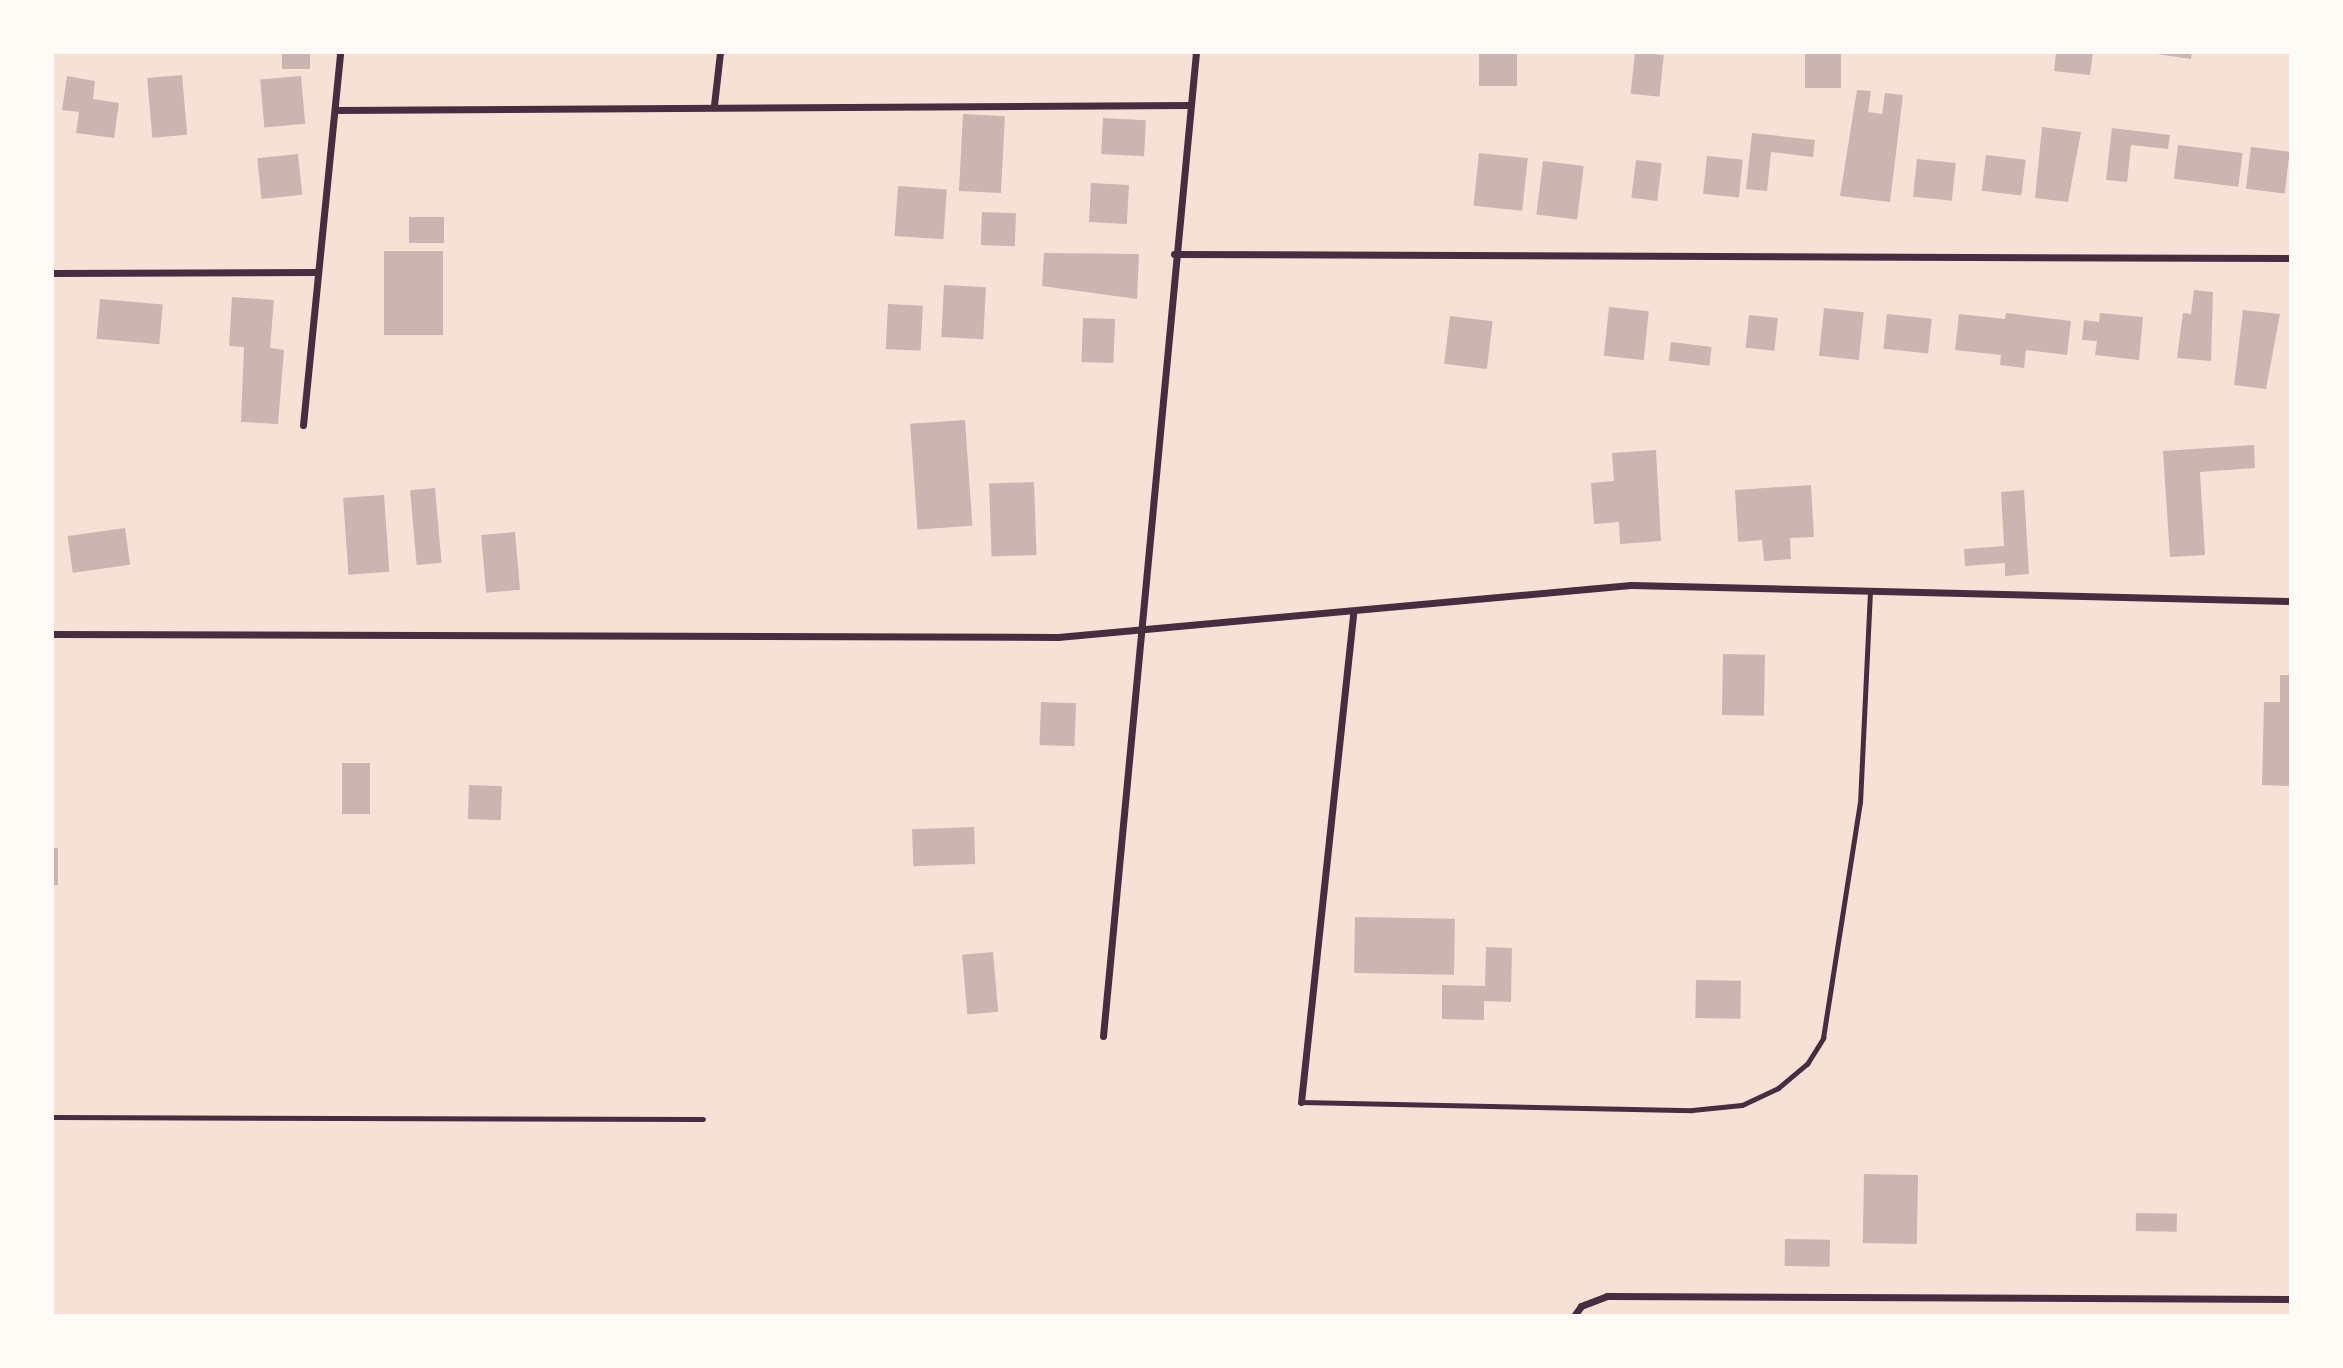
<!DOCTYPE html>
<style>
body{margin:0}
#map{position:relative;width:2343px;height:1368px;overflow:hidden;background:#f7e1d7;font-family:Commissioner,sans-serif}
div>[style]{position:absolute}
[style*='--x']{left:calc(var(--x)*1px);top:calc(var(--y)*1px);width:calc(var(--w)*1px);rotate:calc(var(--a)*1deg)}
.building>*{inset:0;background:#ccb4b1;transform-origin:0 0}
.service>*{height:5px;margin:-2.5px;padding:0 2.5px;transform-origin:2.5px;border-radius:2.5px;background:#4a2c40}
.minor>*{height:7px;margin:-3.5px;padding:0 3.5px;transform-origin:3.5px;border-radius:3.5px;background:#4a2c40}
span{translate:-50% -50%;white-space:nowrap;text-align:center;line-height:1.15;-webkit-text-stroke:6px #fffaf5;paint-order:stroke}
.frame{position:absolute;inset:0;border:54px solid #fffaf5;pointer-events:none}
</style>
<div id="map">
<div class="building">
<i style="left:282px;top:52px;width:28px;height:17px"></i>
<i style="left:1479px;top:52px;width:38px;height:34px"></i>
<i style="left:1635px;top:52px;width:29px;height:42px;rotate:6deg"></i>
<i style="left:1805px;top:52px;width:36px;height:36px"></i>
<i style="clip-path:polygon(2056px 52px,2093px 52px,2090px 75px,2054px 71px)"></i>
<i style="clip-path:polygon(2143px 52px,2192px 52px,2191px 59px)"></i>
<i style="left:182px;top:75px;width:60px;height:35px;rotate:85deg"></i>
<i style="clip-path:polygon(67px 76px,95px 81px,93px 99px,119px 103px,114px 138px,76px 133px,79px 112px,62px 110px)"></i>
<i style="left:301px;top:76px;width:48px;height:41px;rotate:85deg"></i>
<i style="clip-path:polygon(1857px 90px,1871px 91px,1868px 112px,1882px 114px,1885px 93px,1903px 95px,1890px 202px,1840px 196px)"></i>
<i style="left:963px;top:114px;width:42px;height:77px;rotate:3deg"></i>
<i style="left:1103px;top:118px;width:43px;height:36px;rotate:3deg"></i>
<i style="clip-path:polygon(2042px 127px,2081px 132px,2068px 202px,2035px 198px)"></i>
<i style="clip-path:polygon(2112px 128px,2170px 135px,2168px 149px,2131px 145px,2127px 182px,2106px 180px)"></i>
<i style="clip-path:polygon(1752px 133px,1815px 140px,1813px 157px,1771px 152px,1767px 191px,1746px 189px)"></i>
<i style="left:2178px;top:145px;width:65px;height:34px;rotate:7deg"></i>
<i style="left:2251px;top:147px;width:39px;height:42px;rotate:7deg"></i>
<i style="left:1479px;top:153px;width:49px;height:53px;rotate:6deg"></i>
<i style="left:298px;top:154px;width:41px;height:41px;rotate:84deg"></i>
<i style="left:1986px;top:155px;width:40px;height:36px;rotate:7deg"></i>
<i style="left:1707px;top:156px;width:36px;height:38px;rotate:6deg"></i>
<i style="left:1917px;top:159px;width:39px;height:38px;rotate:6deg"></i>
<i style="left:1636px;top:160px;width:26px;height:38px;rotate:7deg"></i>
<i style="left:1543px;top:161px;width:41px;height:54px;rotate:7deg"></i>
<i style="left:1091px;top:183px;width:38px;height:39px;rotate:3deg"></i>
<i style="left:898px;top:186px;width:49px;height:50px;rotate:4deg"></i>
<i style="left:982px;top:212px;width:34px;height:33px;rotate:2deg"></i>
<i style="left:444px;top:217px;width:26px;height:35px;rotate:90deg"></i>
<i style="left:443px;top:251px;width:84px;height:59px;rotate:90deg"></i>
<i style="clip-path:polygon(1044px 253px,1139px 254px,1137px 299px,1042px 286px)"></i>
<i style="left:944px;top:285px;width:42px;height:52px;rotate:3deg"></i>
<i style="clip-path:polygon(2194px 290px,2213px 292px,2211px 361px,2177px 358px,2183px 313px,2191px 314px)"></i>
<i style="clip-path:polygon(232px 297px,274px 300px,270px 348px,284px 350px,278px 424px,241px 422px,244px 347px,229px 346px)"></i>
<i style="left:100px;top:299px;width:63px;height:40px;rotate:5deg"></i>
<i style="left:888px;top:304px;width:35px;height:45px;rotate:3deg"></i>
<i style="left:1609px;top:307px;width:40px;height:49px;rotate:6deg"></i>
<i style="left:1824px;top:308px;width:40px;height:48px;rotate:6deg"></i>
<i style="clip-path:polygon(2243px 310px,2280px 314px,2266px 389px,2234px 385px)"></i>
<i style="clip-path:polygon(2006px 313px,2071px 321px,2067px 355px,2026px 350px,2024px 368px,2000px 365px,2001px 355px,1955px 350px,1959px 314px,2005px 319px)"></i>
<i style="clip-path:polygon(2100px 313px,2143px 317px,2139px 360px,2095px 355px,2097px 341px,2082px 340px,2084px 320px,2099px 322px)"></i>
<i style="left:1887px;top:314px;width:45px;height:35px;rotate:6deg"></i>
<i style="left:1749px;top:315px;width:29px;height:33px;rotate:6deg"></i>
<i style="left:1450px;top:316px;width:43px;height:48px;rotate:7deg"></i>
<i style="left:1083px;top:318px;width:32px;height:44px;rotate:2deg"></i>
<i style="left:1671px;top:342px;width:41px;height:19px;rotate:7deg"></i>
<i style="left:965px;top:420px;width:106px;height:55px;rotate:86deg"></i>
<i style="clip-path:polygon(2254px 445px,2255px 468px,2200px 472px,2205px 555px,2170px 557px,2163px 451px)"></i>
<i style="clip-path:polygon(1656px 450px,1661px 541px,1620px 544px,1619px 522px,1594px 524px,1591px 483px,1614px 481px,1612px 453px)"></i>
<i style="left:1034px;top:482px;width:73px;height:45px;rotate:88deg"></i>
<i style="clip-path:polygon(1811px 485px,1814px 537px,1790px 538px,1791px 559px,1764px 561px,1762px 540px,1738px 542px,1735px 490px)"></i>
<i style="left:435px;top:488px;width:75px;height:25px;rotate:85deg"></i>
<i style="clip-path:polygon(2024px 490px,2029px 574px,2005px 576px,2005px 563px,1965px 566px,1964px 549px,2004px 546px,2001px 492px)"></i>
<i style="left:384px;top:495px;width:77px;height:41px;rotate:86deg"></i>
<i style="left:125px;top:528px;width:37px;height:58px;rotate:82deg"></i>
<i style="left:515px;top:532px;width:58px;height:34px;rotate:85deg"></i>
<i style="left:1723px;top:654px;width:42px;height:61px;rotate:1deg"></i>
<i style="clip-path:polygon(2280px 675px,2290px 675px,2290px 786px,2262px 785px,2264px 702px,2280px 702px)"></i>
<i style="left:1041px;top:702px;width:35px;height:43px;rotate:2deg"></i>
<i style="left:342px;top:763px;width:28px;height:51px"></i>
<i style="left:469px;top:785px;width:33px;height:34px;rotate:2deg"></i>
<i style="left:974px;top:827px;width:37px;height:62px;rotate:88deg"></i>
<i style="left:52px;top:848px;width:6px;height:37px"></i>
<i style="left:1355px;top:917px;width:100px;height:56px;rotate:1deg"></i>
<i style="clip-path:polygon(1486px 947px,1512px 948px,1511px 1002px,1484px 1001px,1484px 1020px,1442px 1019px,1442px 985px,1485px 986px)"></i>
<i style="left:993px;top:952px;width:60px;height:31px;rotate:85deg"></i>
<i style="left:1696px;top:980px;width:45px;height:38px;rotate:1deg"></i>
<i style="left:1864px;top:1174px;width:54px;height:69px;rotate:1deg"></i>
<i style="left:2136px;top:1213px;width:41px;height:18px;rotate:1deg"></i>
<i style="left:1785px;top:1239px;width:45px;height:27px;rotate:1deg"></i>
</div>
<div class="service">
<i style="--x:1301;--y:1102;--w:391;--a:1.2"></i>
<i style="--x:1692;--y:1110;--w:50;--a:-5.7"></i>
<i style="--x:1742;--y:1105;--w:40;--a:-25"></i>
<i style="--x:1778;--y:1088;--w:38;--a:-40"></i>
<i style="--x:1807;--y:1064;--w:31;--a:-58"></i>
<i style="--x:1823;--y:1038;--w:238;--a:-81.1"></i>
<i style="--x:1860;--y:803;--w:212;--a:-87.3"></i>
<i style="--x:52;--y:1117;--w:651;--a:0.18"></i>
</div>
<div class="minor">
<i style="--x:714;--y:105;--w:53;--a:-83.5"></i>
<i style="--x:337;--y:110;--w:853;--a:-0.34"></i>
<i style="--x:1174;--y:254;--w:1116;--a:0.21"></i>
<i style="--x:52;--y:273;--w:265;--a:-0.2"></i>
<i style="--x:303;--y:425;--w:375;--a:-84.3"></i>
<i style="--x:52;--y:634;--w:1006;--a:0.17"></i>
<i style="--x:1058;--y:637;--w:575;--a:-5.19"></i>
<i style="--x:1631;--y:585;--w:659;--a:1.39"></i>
<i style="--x:1103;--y:1036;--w:988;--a:-84.6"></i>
<i style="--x:1301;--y:1102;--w:491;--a:-83.9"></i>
<i style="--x:1574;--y:1316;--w:12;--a:-55"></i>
<i style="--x:1581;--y:1306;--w:28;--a:-21"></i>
<i style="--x:1607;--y:1296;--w:683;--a:0.25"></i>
</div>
<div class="frame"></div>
</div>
